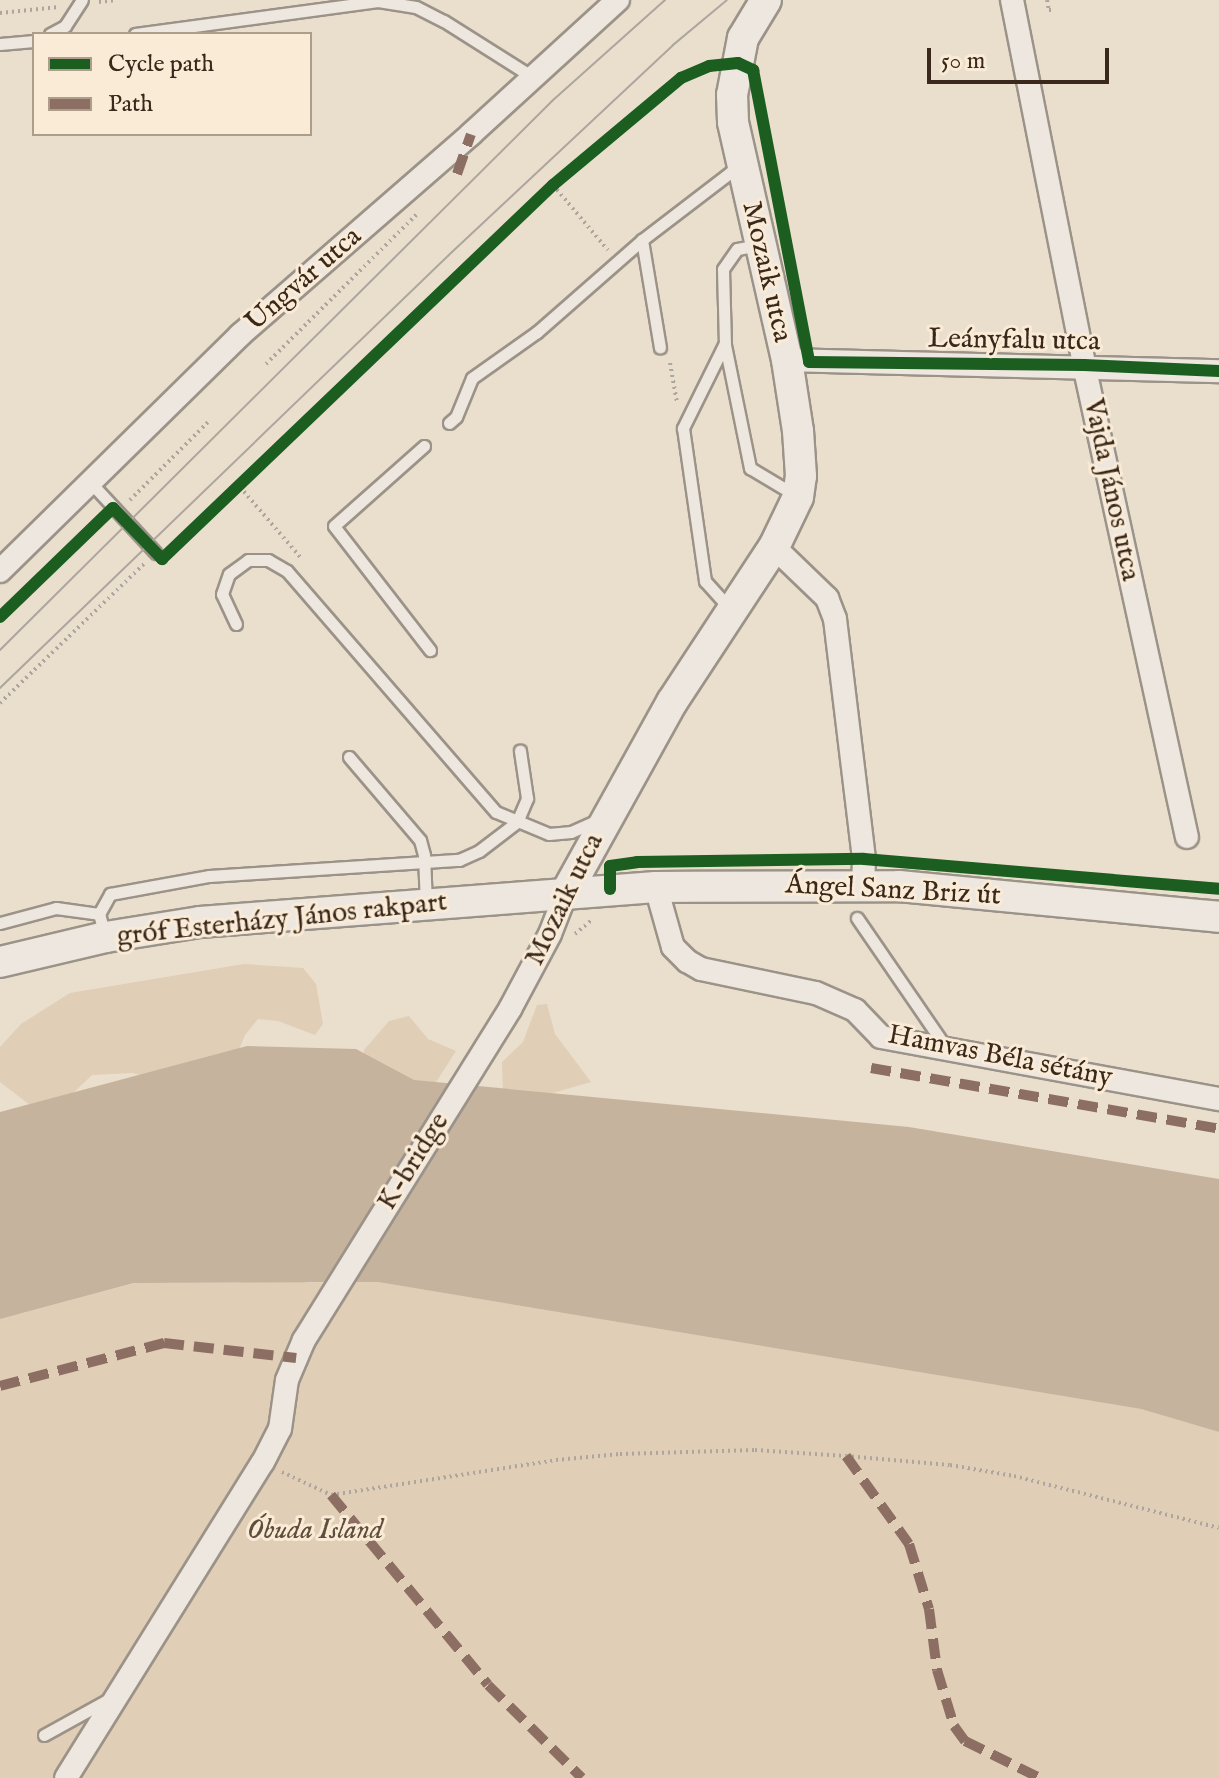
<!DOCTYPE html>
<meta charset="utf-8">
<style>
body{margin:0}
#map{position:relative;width:1219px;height:1778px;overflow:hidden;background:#eadecd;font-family:"IM FELL English",serif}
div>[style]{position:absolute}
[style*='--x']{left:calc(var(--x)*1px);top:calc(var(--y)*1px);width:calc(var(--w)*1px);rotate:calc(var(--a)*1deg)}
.green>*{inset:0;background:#e0ceb6}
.water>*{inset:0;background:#c6b39d}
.path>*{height:4px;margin-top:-2px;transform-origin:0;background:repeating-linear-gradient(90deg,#ada69e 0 2px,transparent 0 6px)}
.roads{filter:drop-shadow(2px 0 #9c9388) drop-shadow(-2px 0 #9c9388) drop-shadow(0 2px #9c9388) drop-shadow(0 -2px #9c9388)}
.lane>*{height:11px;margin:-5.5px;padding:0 5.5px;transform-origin:5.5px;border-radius:5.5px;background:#ede7df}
.street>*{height:22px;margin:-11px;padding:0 11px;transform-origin:11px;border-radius:11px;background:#ede7df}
.secondary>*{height:30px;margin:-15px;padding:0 15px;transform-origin:15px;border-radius:15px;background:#ede7df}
.tram>*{height:2px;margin:-1px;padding:0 1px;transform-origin:1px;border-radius:1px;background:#ada69e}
.quiet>*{height:10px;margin-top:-5px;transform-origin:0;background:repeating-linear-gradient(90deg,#8d6e63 0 20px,transparent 0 30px)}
.cycleway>*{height:12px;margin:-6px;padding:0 6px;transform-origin:6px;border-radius:6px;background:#1b5e20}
span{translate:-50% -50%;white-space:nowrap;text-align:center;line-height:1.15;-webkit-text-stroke:6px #faebd6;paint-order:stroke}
.street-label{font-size:28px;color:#39281b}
.park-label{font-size:28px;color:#604e3d;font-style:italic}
.legend{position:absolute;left:32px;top:32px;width:280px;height:104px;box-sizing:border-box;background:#faebd6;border:2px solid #ad9d8b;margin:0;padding:10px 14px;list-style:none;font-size:24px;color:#39281b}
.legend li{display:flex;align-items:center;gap:16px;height:40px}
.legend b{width:40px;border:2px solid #ad9d8b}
.scale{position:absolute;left:927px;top:48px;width:182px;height:36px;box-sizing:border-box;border:4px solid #39281b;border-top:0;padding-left:10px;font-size:24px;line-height:28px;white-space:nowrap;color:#39281b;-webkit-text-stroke:6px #faebd6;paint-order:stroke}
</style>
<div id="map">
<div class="green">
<i style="clip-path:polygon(244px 964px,303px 968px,316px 984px,323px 1024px,315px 1035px,278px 1021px,258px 1019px,245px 1035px,229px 1074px,191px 1087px,132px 1073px,92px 1075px,47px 1118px,0 1082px,0 1047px,21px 1024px,70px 993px)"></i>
<i style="clip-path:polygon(547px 1004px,555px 1034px,591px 1082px,528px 1100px,503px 1092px,502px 1062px,523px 1042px,537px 1005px)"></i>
<i style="clip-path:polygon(409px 1016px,428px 1039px,456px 1051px,429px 1093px,362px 1069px,364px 1050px,389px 1021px)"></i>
<i style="clip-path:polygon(245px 1273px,309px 1283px,378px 1282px,1141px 1409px,1219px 1432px,1219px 1778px,0 1778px,0 1293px,19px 1314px,135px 1283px,239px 1283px)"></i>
</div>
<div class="water">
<i style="clip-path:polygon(247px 1046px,356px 1049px,414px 1080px,909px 1127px,1219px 1179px,1219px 1432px,1141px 1409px,378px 1282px,134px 1283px,0 1319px,0 1112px)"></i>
</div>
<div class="path">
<i style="--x:1047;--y:0;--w:10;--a:79"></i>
<i style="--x:1049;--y:10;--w:3;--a:0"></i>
<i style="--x:99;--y:2;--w:18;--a:-6"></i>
<i style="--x:0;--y:13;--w:59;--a:-5.8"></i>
<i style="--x:553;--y:185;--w:85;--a:49.8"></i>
<i style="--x:670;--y:363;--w:39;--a:80"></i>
<i style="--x:266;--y:364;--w:214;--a:-44.8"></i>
<i style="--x:240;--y:487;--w:94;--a:49.3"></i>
<i style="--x:130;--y:500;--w:112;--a:-45"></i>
<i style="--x:0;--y:703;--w:202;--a:-44"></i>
<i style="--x:575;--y:934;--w:23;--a:-40"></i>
<i style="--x:282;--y:1472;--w:54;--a:25.1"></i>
<i style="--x:331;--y:1495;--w:228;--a:-8.8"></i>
<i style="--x:556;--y:1460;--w:64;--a:-5.4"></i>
<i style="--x:620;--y:1454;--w:135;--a:-1.7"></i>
<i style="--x:755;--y:1450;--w:91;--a:3.8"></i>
<i style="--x:846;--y:1456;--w:104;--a:4.9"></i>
<i style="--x:950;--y:1465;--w:65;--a:9.8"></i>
<i style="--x:1014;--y:1476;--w:211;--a:14.2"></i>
</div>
<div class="roads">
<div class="lane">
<i style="--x:50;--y:34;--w:17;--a:-28"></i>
<i style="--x:65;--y:26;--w:31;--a:-57"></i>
<i style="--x:135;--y:34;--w:245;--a:-7.7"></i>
<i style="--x:378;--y:1;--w:38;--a:9"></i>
<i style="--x:416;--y:7;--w:31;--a:27"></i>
<i style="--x:444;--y:21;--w:103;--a:32.3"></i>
<i style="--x:0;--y:44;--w:34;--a:-5"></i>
<i style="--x:642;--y:240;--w:109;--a:80.5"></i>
<i style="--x:758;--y:245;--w:21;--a:169"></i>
<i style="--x:737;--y:249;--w:24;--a:125"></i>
<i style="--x:723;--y:269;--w:76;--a:88.5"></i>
<i style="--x:725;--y:345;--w:126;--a:78.5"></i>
<i style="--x:750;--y:468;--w:55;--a:30.8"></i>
<i style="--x:724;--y:345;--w:93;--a:116.3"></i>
<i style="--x:683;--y:428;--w:155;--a:81.8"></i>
<i style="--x:705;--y:581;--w:39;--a:48"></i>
<i style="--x:449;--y:423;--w:9;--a:-41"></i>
<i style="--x:456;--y:417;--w:42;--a:-67.7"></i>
<i style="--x:472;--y:378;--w:80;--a:-35.3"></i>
<i style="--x:537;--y:332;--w:140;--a:-41.2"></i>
<i style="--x:642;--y:240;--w:112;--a:-37.4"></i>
<i style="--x:731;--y:172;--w:12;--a:-20"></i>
<i style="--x:424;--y:446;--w:120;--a:138.4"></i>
<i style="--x:334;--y:526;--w:157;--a:52.3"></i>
<i style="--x:92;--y:484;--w:94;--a:47.2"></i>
<i style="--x:236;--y:624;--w:33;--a:-115"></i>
<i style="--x:222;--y:594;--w:21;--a:-71"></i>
<i style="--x:229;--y:574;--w:24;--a:-36"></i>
<i style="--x:248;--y:560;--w:20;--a:0"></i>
<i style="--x:268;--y:560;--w:22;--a:30"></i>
<i style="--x:287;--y:571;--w:319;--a:49.1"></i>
<i style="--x:496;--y:812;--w:57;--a:22.5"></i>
<i style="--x:549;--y:834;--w:22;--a:-5"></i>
<i style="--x:571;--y:832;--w:30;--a:-24"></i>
<i style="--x:349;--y:757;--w:109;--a:49.5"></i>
<i style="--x:420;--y:840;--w:16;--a:75"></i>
<i style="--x:424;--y:855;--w:50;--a:87.7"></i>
<i style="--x:857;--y:918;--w:155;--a:55.5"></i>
<i style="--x:0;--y:923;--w:58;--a:-15"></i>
<i style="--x:56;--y:908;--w:43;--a:7.9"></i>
<i style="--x:105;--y:936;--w:23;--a:-105"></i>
<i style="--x:99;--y:914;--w:23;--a:-61"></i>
<i style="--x:110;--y:894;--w:101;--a:-10.3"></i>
<i style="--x:209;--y:876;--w:251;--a:-3.7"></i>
<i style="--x:459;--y:860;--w:22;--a:-24"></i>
<i style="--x:479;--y:851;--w:48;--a:-37.3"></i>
<i style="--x:517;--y:822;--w:26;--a:-67"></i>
<i style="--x:527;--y:798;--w:48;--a:-98.5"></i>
<i style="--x:44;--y:1735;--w:77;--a:-28.9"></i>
</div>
<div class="street">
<i style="--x:1012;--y:0;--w:372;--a:78.8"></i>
<i style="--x:1084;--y:365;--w:483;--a:77.7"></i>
<i style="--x:787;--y:360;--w:432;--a:1.5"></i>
<i style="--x:774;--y:547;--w:74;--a:43.9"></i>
<i style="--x:827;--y:598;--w:22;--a:69"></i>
<i style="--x:835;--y:619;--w:242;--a:83.1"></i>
<i style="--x:864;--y:859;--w:25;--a:92"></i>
<i style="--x:0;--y:571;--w:337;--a:-44.5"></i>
<i style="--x:240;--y:335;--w:306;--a:-41"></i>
<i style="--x:471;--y:134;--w:199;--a:-42.4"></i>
<i style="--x:656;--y:887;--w:62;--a:74.2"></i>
<i style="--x:673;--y:947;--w:20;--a:45"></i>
<i style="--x:687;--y:961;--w:16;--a:30"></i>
<i style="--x:701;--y:969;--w:117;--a:11.8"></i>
<i style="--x:816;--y:993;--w:43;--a:23.6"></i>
<i style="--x:855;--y:1010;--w:37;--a:46"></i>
<i style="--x:881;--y:1037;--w:344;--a:10.4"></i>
<i style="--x:66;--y:1778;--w:372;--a:-58.1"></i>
<i style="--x:263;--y:1462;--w:37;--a:-63"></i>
<i style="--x:280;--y:1429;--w:49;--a:-81.9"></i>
<i style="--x:287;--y:1380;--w:43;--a:-67"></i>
<i style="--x:304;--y:1340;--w:390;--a:-58.1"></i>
<i style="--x:510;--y:1009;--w:85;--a:-61.9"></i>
<i style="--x:550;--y:934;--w:44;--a:-68.7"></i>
</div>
<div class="secondary">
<i style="--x:566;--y:893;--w:218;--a:-61"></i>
<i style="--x:672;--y:702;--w:186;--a:-56.7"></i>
<i style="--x:774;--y:547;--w:55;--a:-64.4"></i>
<i style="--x:798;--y:497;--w:21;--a:-82"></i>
<i style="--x:801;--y:476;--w:45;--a:-93.8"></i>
<i style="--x:798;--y:431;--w:72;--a:-98.8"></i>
<i style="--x:787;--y:360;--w:244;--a:-102.8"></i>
<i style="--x:733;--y:122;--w:27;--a:-92"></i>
<i style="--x:732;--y:95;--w:58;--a:-79.1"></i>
<i style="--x:743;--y:38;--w:44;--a:-58.8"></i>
<i style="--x:0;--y:962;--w:109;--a:-13.3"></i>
<i style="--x:106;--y:937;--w:95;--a:-9.1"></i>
<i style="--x:200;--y:922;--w:457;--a:-4.4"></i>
<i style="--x:656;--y:887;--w:243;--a:-0.2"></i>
<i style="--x:899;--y:886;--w:321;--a:5.5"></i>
</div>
</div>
<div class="tram">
<i style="--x:0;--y:650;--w:779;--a:-44.84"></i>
<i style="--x:552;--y:101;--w:152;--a:-41.8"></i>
<i style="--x:0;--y:688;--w:628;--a:-43.97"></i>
<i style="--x:452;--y:252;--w:303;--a:-43.1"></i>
<i style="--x:673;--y:45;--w:70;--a:-39.8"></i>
</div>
<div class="quiet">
<i style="--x:457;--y:174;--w:42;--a:-70.7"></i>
<i style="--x:871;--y:1068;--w:353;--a:9.9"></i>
<i style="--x:0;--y:1386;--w:170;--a:-14.7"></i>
<i style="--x:164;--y:1343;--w:133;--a:6.5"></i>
<i style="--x:846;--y:1456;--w:108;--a:54.4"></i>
<i style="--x:909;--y:1544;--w:68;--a:72.9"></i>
<i style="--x:929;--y:1609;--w:62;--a:82.5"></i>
<i style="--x:937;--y:1670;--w:59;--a:73.1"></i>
<i style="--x:954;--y:1726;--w:19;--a:54"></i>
<i style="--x:965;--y:1741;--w:84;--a:26.3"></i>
<i style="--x:331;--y:1495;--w:246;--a:50.4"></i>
<i style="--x:488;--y:1685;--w:132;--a:44.7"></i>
</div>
<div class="cycleway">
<i style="--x:0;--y:617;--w:157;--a:-44"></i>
<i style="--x:113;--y:508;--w:71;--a:46.1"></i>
<i style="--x:162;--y:559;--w:541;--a:-43.73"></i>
<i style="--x:553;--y:185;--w:167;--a:-39.9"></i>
<i style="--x:681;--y:78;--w:30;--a:-23"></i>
<i style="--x:709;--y:66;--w:29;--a:-6"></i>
<i style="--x:738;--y:63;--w:17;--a:25"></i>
<i style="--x:753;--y:70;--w:297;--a:79.1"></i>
<i style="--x:809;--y:362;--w:275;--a:0.6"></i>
<i style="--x:1084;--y:365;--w:135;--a:2.5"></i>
<i style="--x:610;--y:889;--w:23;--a:-90"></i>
<i style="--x:610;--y:866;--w:27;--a:-8"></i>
<i style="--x:637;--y:862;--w:227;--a:-0.8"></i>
<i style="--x:864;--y:859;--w:356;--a:4.8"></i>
</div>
<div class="street-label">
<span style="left:766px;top:272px;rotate:77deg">Mozaik utca</span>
<span style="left:304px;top:280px;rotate:-41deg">Ungvár utca</span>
<span style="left:1014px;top:341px;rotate:1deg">Leányfalu utca</span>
<span style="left:1111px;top:490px;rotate:78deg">Vajda János utca</span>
<span style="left:893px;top:891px;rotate:3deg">Ángel Sanz Briz út</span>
<span style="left:565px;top:900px;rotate:-64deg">Mozaik utca</span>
<span style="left:282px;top:920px;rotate:-6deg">gróf Esterházy János rakpart</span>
<span style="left:1000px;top:1057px;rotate:11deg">Hamvas Béla sétány</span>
<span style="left:414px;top:1162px;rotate:-58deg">K-bridge</span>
</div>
<div class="park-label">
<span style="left:315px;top:1531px">Óbuda Island</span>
</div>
<ul class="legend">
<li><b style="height:10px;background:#1b5e20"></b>Cycle path</li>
<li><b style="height:10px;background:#8d6e63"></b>Path</li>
</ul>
<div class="scale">50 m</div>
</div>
